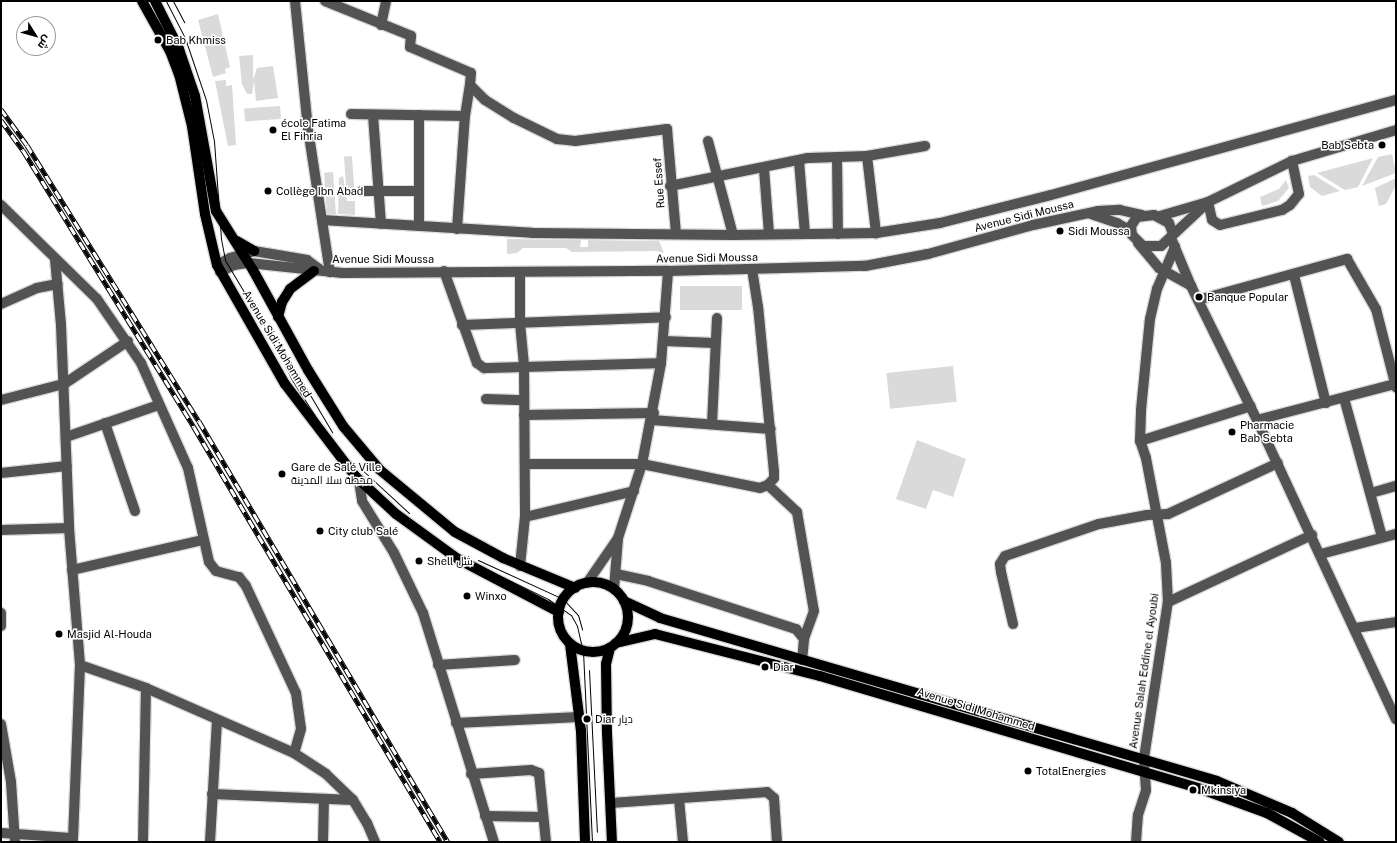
<!DOCTYPE html>
<meta charset="utf-8">
<style>
body{margin:0}
#map{position:relative;width:1397px;height:843px;overflow:hidden;background:#fff;font-family:"Public Sans",Cairo,sans-serif}
div>[style]{position:absolute}
[style*='--x']{left:calc(var(--x)*1px);top:calc(var(--y)*1px);width:calc(var(--w)*1px);rotate:calc(var(--a)*1deg)}
.green>*{inset:0;background:#dadada;transform-origin:0 0}
.roads{filter:drop-shadow(1px 0 #dbdbdb) drop-shadow(-1px 0 #dbdbdb) drop-shadow(0 1px #dbdbdb) drop-shadow(0 -1px #dbdbdb)}
.minor>*{height:10px;margin:-5px;padding:0 5px;transform-origin:5px;border-radius:5px;background:#535353}
.major>*{height:10px;margin:-5px;padding:0 5px;transform-origin:5px;border-radius:5px;background:#000}
.major>.ring{margin:-5px;padding:0;box-sizing:content-box;background:none;border:10px solid #000;border-radius:50%}
.tram>*{height:1px;margin:-0.5px;padding:0 0.5px;transform-origin:0.5px;border-radius:0.5px;background:#000}
.rail>*{height:4.5px;margin-top:-2.25px;transform-origin:0;background:repeating-linear-gradient(90deg,#fff 0 9px,#000 0 18px);box-sizing:border-box;border-block:1px solid #000}
.dots>*{width:11px;height:11px;translate:-50% -50%;box-sizing:border-box;border:2px solid #fff;border-radius:50%}
span{translate:-50% -50%;white-space:nowrap;text-align:center;line-height:1.15;-webkit-text-stroke:3px #fff;paint-order:stroke}
.poi-label{font-size:11px;color:#000}
.left{translate:0 -50%;text-align:left}
.right{translate:-100% -50%;text-align:right}
.street-label{font-size:11px;color:#000}
.frame{position:absolute;inset:0;border:2px solid #000;pointer-events:none}
.north{position:absolute;left:16px;top:16px;width:40px;height:40px;box-sizing:border-box;background:#fff;border:1px solid #999;border-radius:50%;rotate:127deg;font-size:11px;font-weight:700;line-height:16px;text-align:center;color:#000}
.north::after{content:'';display:block;margin:auto;width:14px;height:18px;background:#000;clip-path:polygon(50% 0,100% 100%,50% 72%,0 100%)}
</style>
<div id="map">
<div class="green">
<i style="clip-path:polygon(218px 14px,230px 67px,225px 69px,226px 73px,213px 77px,198px 20px)"></i>
<i style="clip-path:polygon(253px 55px,253px 80px,257px 68px,273px 66px,278px 98px,256px 101px,254px 81px,252px 94px,247px 94px,242px 84px,239px 56px)"></i>
<i style="clip-path:polygon(226px 80px,226px 86px,232px 85px,236px 145px,228px 146px,215px 81px)"></i>
<i style="left:280px;top:106px;width:13px;height:36px;rotate:86deg"></i>
<i style="clip-path:polygon(1392px 154px,1396px 173px,1362px 186px,1378px 157px)"></i>
<i style="left:352px;top:156px;width:40px;height:8px;rotate:86deg"></i>
<i style="clip-path:polygon(1373px 158px,1358px 187px,1345px 190px,1317px 173px)"></i>
<i style="left:333px;top:172px;width:42px;height:9px;rotate:86deg"></i>
<i style="clip-path:polygon(1314px 175px,1340px 191px,1322px 196px,1310px 187px,1308px 176px)"></i>
<i style="clip-path:polygon(343px 176px,347px 201px,355px 201px,355px 215px,338px 214px,339px 178px)"></i>
<i style="clip-path:polygon(1396px 178px,1396px 185px,1386px 204px,1379px 206px,1375px 188px)"></i>
<i style="clip-path:polygon(1286px 180px,1289px 188px,1278px 201px,1262px 206px,1260px 197px,1279px 189px)"></i>
<i style="clip-path:polygon(507px 239px,581px 240px,580px 247px,588px 247px,588px 240px,659px 241px,664px 253px,656px 251px,572px 252px,566px 248px,523px 248px,517px 253px,507px 254px)"></i>
<i style="left:680px;top:286px;width:62px;height:24px"></i>
<i style="left:953px;top:366px;width:36px;height:67px;rotate:84deg"></i>
<i style="clip-path:polygon(917px 440px,966px 459px,953px 497px,933px 490px,926px 509px,896px 499px)"></i>
</div>
<div class="roads">
<div class="minor">
<i style="--x:295;--y:1;--w:129;--a:84.2"></i>
<i style="--x:308;--y:129;--w:145;--a:81.3"></i>
<i style="--x:325;--y:1;--w:93;--a:22.1"></i>
<i style="--x:411;--y:36;--w:11;--a:95"></i>
<i style="--x:410;--y:47;--w:66;--a:23.1"></i>
<i style="--x:471;--y:73;--w:12;--a:95"></i>
<i style="--x:470;--y:85;--w:21;--a:45"></i>
<i style="--x:485;--y:100;--w:34;--a:32"></i>
<i style="--x:514;--y:118;--w:48;--a:26"></i>
<i style="--x:557;--y:139;--w:18;--a:6"></i>
<i style="--x:575;--y:141;--w:93;--a:-7.4"></i>
<i style="--x:667;--y:129;--w:105;--a:85.1"></i>
<i style="--x:381;--y:25;--w:25;--a:-78"></i>
<i style="--x:351;--y:114;--w:114;--a:1"></i>
<i style="--x:373;--y:115;--w:109;--a:85.8"></i>
<i style="--x:419;--y:115;--w:111;--a:90"></i>
<i style="--x:708;--y:141;--w:97;--a:75.1"></i>
<i style="--x:867;--y:156;--w:78;--a:83.3"></i>
<i style="--x:837;--y:157;--w:77;--a:89.3"></i>
<i style="--x:799;--y:161;--w:73;--a:85.3"></i>
<i style="--x:764;--y:169;--w:65;--a:85.6"></i>
<i style="--x:670;--y:186;--w:141;--a:-11.5"></i>
<i style="--x:808;--y:158;--w:59;--a:-1.9"></i>
<i style="--x:867;--y:156;--w:59;--a:-9.8"></i>
<i style="--x:362;--y:191;--w:56;--a:0"></i>
<i style="--x:1208;--y:202;--w:18;--a:77"></i>
<i style="--x:1212;--y:220;--w:9;--a:32"></i>
<i style="--x:1220;--y:225;--w:64;--a:-13.6"></i>
<i style="--x:1282;--y:210;--w:9;--a:-32"></i>
<i style="--x:1290;--y:205;--w:14;--a:-51"></i>
<i style="--x:1299;--y:194;--w:34;--a:-102"></i>
<i style="--x:1;--y:205;--w:134;--a:44.4"></i>
<i style="--x:97;--y:299;--w:78;--a:55.5"></i>
<i style="--x:141;--y:363;--w:115;--a:65.9"></i>
<i style="--x:188;--y:468;--w:96;--a:77.4"></i>
<i style="--x:209;--y:562;--w:11;--a:52"></i>
<i style="--x:216;--y:571;--w:24;--a:15"></i>
<i style="--x:239;--y:577;--w:11;--a:52"></i>
<i style="--x:246;--y:586;--w:118;--a:65"></i>
<i style="--x:296;--y:693;--w:36;--a:82"></i>
<i style="--x:301;--y:729;--w:25;--a:106"></i>
<i style="--x:1091;--y:214;--w:28;--a:19"></i>
<i style="--x:1117;--y:223;--w:16;--a:30"></i>
<i style="--x:1160;--y:216;--w:50;--a:-16.3"></i>
<i style="--x:1208;--y:202;--w:93;--a:-26"></i>
<i style="--x:1292;--y:161;--w:109;--a:-16.6"></i>
<i style="--x:322;--y:220;--w:210;--a:3.5"></i>
<i style="--x:532;--y:233;--w:201;--a:0.6"></i>
<i style="--x:733;--y:235;--w:143;--a:-0.8"></i>
<i style="--x:876;--y:233;--w:65;--a:-8.9"></i>
<i style="--x:940;--y:223;--w:114;--a:-14.2"></i>
<i style="--x:1051;--y:195;--w:358;--a:-15.4"></i>
<i style="--x:457;--y:229;--w:113;--a:-86"></i>
<i style="--x:465;--y:116;--w:31;--a:-81"></i>
<i style="--x:1173;--y:234;--w:12;--a:-110"></i>
<i style="--x:1169;--y:223;--w:17;--a:-152"></i>
<i style="--x:1154;--y:215;--w:17;--a:173"></i>
<i style="--x:1137;--y:217;--w:11;--a:124"></i>
<i style="--x:1131;--y:226;--w:9;--a:84"></i>
<i style="--x:1132;--y:235;--w:16;--a:45"></i>
<i style="--x:1143;--y:246;--w:18;--a:0"></i>
<i style="--x:1161;--y:246;--w:60;--a:-43"></i>
<i style="--x:1171;--y:238;--w:52;--a:67.4"></i>
<i style="--x:1191;--y:286;--w:149;--a:63.8"></i>
<i style="--x:1257;--y:420;--w:330;--a:65.1"></i>
<i style="--x:1138;--y:243;--w:33;--a:50"></i>
<i style="--x:1159;--y:268;--w:37;--a:29"></i>
<i style="--x:55;--y:259;--w:66;--a:84.8"></i>
<i style="--x:61;--y:325;--w:203;--a:87.7"></i>
<i style="--x:69;--y:528;--w:137;--a:85.4"></i>
<i style="--x:80;--y:665;--w:177;--a:92.3"></i>
<i style="--x:217;--y:265;--w:15;--a:-28"></i>
<i style="--x:230;--y:258;--w:25;--a:-16"></i>
<i style="--x:254;--y:251;--w:54;--a:9.6"></i>
<i style="--x:307;--y:260;--w:17;--a:36"></i>
<i style="--x:444;--y:271;--w:98;--a:70.3"></i>
<i style="--x:477;--y:363;--w:9;--a:36"></i>
<i style="--x:484;--y:368;--w:177;--a:-1.6"></i>
<i style="--x:220;--y:272;--w:16;--a:-27"></i>
<i style="--x:234;--y:265;--w:15;--a:-8"></i>
<i style="--x:249;--y:263;--w:94;--a:6.1"></i>
<i style="--x:342;--y:273;--w:326;--a:-0.4"></i>
<i style="--x:668;--y:271;--w:197;--a:-1.5"></i>
<i style="--x:865;--y:266;--w:64;--a:-10.8"></i>
<i style="--x:928;--y:254;--w:109;--a:-15.4"></i>
<i style="--x:1033;--y:225;--w:66;--a:-12.2"></i>
<i style="--x:1098;--y:211;--w:22;--a:-3"></i>
<i style="--x:1120;--y:210;--w:23;--a:13"></i>
<i style="--x:520;--y:272;--w:51;--a:90"></i>
<i style="--x:520;--y:323;--w:42;--a:84.6"></i>
<i style="--x:524;--y:365;--w:152;--a:89.6"></i>
<i style="--x:1294;--y:275;--w:132;--a:76"></i>
<i style="--x:1198;--y:300;--w:155;--a:-15.4"></i>
<i style="--x:1347;--y:259;--w:58;--a:59.9"></i>
<i style="--x:1376;--y:309;--w:81;--a:75.6"></i>
<i style="--x:1;--y:304;--w:39;--a:-24"></i>
<i style="--x:37;--y:288;--w:21;--a:-11"></i>
<i style="--x:462;--y:325;--w:204;--a:-2.2"></i>
<i style="--x:664;--y:341;--w:51;--a:2.2"></i>
<i style="--x:1344;--y:398;--w:144;--a:74.7"></i>
<i style="--x:486;--y:399;--w:38;--a:2"></i>
<i style="--x:1;--y:400;--w:65;--a:-14.3"></i>
<i style="--x:64;--y:384;--w:77;--a:-33.9"></i>
<i style="--x:524;--y:415;--w:130;--a:-0.9"></i>
<i style="--x:652;--y:420;--w:119;--a:4.3"></i>
<i style="--x:1257;--y:420;--w:143;--a:-14.6"></i>
<i style="--x:105;--y:423;--w:93;--a:71.2"></i>
<i style="--x:712;--y:424;--w:106;--a:-87.3"></i>
<i style="--x:66;--y:437;--w:98;--a:-19"></i>
<i style="--x:1140;--y:441;--w:116;--a:-17.5"></i>
<i style="--x:526;--y:464;--w:116;--a:0"></i>
<i style="--x:642;--y:464;--w:120;--a:11.5"></i>
<i style="--x:760;--y:488;--w:9;--a:-21"></i>
<i style="--x:768;--y:485;--w:9;--a:-49"></i>
<i style="--x:774;--y:478;--w:6;--a:-90"></i>
<i style="--x:774;--y:472;--w:166;--a:-95.5"></i>
<i style="--x:758;--y:307;--w:37;--a:-99"></i>
<i style="--x:1;--y:473;--w:66;--a:-6.1"></i>
<i style="--x:359;--y:481;--w:20;--a:81"></i>
<i style="--x:362;--y:501;--w:61;--a:58.4"></i>
<i style="--x:394;--y:553;--w:67;--a:64.2"></i>
<i style="--x:423;--y:613;--w:240;--a:72.8"></i>
<i style="--x:768;--y:485;--w:40;--a:43"></i>
<i style="--x:797;--y:512;--w:100;--a:80.3"></i>
<i style="--x:814;--y:611;--w:30;--a:110"></i>
<i style="--x:1371;--y:493;--w:26;--a:-16"></i>
<i style="--x:1;--y:530;--w:68;--a:-1.7"></i>
<i style="--x:1321;--y:554;--w:78;--a:-14.9"></i>
<i style="--x:520;--y:566;--w:49;--a:-84.2"></i>
<i style="--x:525;--y:517;--w:112;--a:-13.4"></i>
<i style="--x:72;--y:570;--w:134;--a:-12.9"></i>
<i style="--x:616;--y:574;--w:33;--a:12"></i>
<i style="--x:648;--y:581;--w:156;--a:18"></i>
<i style="--x:796;--y:629;--w:13;--a:51"></i>
<i style="--x:804;--y:639;--w:21;--a:95"></i>
<i style="--x:587;--y:583;--w:55;--a:-55.4"></i>
<i style="--x:618;--y:538;--w:78;--a:-72"></i>
<i style="--x:642;--y:464;--w:103;--a:-79.3"></i>
<i style="--x:661;--y:363;--w:92;--a:-85.6"></i>
<i style="--x:614;--y:589;--w:51;--a:-85.5"></i>
<i style="--x:1168;--y:602;--w:159;--a:-25"></i>
<i style="--x:1;--y:613;--w:13;--a:90"></i>
<i style="--x:1013;--y:624;--w:53;--a:-103"></i>
<i style="--x:1001;--y:572;--w:8;--a:-97"></i>
<i style="--x:1000;--y:564;--w:9;--a:-58"></i>
<i style="--x:1005;--y:556;--w:99;--a:-18.8"></i>
<i style="--x:1099;--y:524;--w:49;--a:-10.6"></i>
<i style="--x:1147;--y:515;--w:21;--a:-3"></i>
<i style="--x:1168;--y:514;--w:121;--a:-24.9"></i>
<i style="--x:1355;--y:628;--w:41;--a:-8.3"></i>
<i style="--x:80;--y:665;--w:70;--a:19.2"></i>
<i style="--x:146;--y:688;--w:162;--a:23.7"></i>
<i style="--x:294;--y:753;--w:38;--a:33"></i>
<i style="--x:326;--y:774;--w:37;--a:44"></i>
<i style="--x:353;--y:800;--w:27;--a:59"></i>
<i style="--x:367;--y:823;--w:21;--a:67"></i>
<i style="--x:438;--y:665;--w:77;--a:-3.7"></i>
<i style="--x:456;--y:723;--w:123;--a:-2.8"></i>
<i style="--x:1;--y:724;--w:59;--a:80.2"></i>
<i style="--x:11;--y:782;--w:60;--a:86.2"></i>
<i style="--x:471;--y:774;--w:60;--a:-3.8"></i>
<i style="--x:531;--y:770;--w:9;--a:21"></i>
<i style="--x:539;--y:773;--w:69;--a:84.2"></i>
<i style="--x:212;--y:794;--w:141;--a:2.4"></i>
<i style="--x:679;--y:799;--w:43;--a:84.7"></i>
<i style="--x:611;--y:803;--w:156;--a:-4"></i>
<i style="--x:767;--y:792;--w:9;--a:41"></i>
<i style="--x:774;--y:798;--w:44;--a:86.1"></i>
<i style="--x:485;--y:816;--w:58;--a:1"></i>
<i style="--x:1;--y:833;--w:72;--a:4"></i>
<i style="--x:143;--y:842;--w:154;--a:-88.9"></i>
<i style="--x:210;--y:842;--w:121;--a:-86.7"></i>
<i style="--x:323;--y:842;--w:43;--a:-88.7"></i>
<i style="--x:1136;--y:842;--w:27;--a:-86"></i>
<i style="--x:1138;--y:815;--w:26;--a:-72"></i>
<i style="--x:1146;--y:790;--w:32;--a:-94"></i>
<i style="--x:1144;--y:758;--w:158;--a:-81.3"></i>
<i style="--x:1168;--y:602;--w:39;--a:-93"></i>
<i style="--x:1166;--y:563;--w:107;--a:-100.8"></i>
<i style="--x:1146;--y:458;--w:18;--a:-109"></i>
<i style="--x:1140;--y:441;--w:31;--a:-88"></i>
<i style="--x:1141;--y:410;--w:91;--a:-84.4"></i>
<i style="--x:1150;--y:319;--w:31;--a:-77"></i>
<i style="--x:1157;--y:289;--w:46;--a:-66.8"></i>
</div>
<div class="major">
<i style="--x:142;--y:1;--w:57;--a:60.8"></i>
<i style="--x:170;--y:51;--w:25;--a:69"></i>
<i style="--x:179;--y:74;--w:54;--a:76"></i>
<i style="--x:192;--y:126;--w:89;--a:81.6"></i>
<i style="--x:205;--y:214;--w:52;--a:76.8"></i>
<i style="--x:217;--y:265;--w:137;--a:60.3"></i>
<i style="--x:285;--y:384;--w:116;--a:52.7"></i>
<i style="--x:355;--y:476;--w:56;--a:42.8"></i>
<i style="--x:396;--y:514;--w:77;--a:36"></i>
<i style="--x:458;--y:559;--w:114;--a:27.7"></i>
<i style="--x:155;--y:1;--w:54;--a:63.4"></i>
<i style="--x:179;--y:49;--w:50;--a:71.2"></i>
<i style="--x:195;--y:96;--w:117;--a:79.7"></i>
<i style="--x:216;--y:211;--w:70;--a:57.9"></i>
<i style="--x:253;--y:270;--w:114;--a:61.2"></i>
<i style="--x:308;--y:370;--w:66;--a:58"></i>
<i style="--x:343;--y:426;--w:57;--a:49.9"></i>
<i style="--x:380;--y:470;--w:97;--a:39.6"></i>
<i style="--x:455;--y:532;--w:55;--a:28.4"></i>
<i style="--x:503;--y:558;--w:78;--a:22.6"></i>
<i style="--x:237;--y:241;--w:20;--a:30"></i>
<i style="--x:278;--y:317;--w:16;--a:-75"></i>
<i style="--x:282;--y:302;--w:15;--a:-58"></i>
<i style="--x:290;--y:289;--w:30;--a:-37"></i>
<i class="ring" style="left:558px;top:582px;width:60px;height:60px"></i>
<i style="--x:624;--y:601;--w:40;--a:25"></i>
<i style="--x:660;--y:618;--w:580;--a:16.31"></i>
<i style="--x:1217;--y:781;--w:82;--a:23.1"></i>
<i style="--x:1292;--y:813;--w:55;--a:31.7"></i>
<i style="--x:616;--y:643;--w:40;--a:-13"></i>
<i style="--x:655;--y:634;--w:170;--a:14.3"></i>
<i style="--x:820;--y:676;--w:397;--a:16.5"></i>
<i style="--x:1201;--y:789;--w:70;--a:20"></i>
<i style="--x:1267;--y:813;--w:60;--a:28.7"></i>
<i style="--x:570;--y:644;--w:88;--a:82.8"></i>
<i style="--x:581;--y:731;--w:111;--a:87.9"></i>
<i style="--x:610;--y:648;--w:16;--a:104"></i>
<i style="--x:606;--y:664;--w:69;--a:89.2"></i>
<i style="--x:607;--y:733;--w:109;--a:87.4"></i>
</div>
</div>
<div class="tram">
<i style="--x:166;--y:1;--w:42;--a:62.8"></i>
<i style="--x:185;--y:38;--w:65;--a:71.3"></i>
<i style="--x:206;--y:100;--w:42;--a:79"></i>
<i style="--x:214;--y:141;--w:98;--a:85.9"></i>
<i style="--x:221;--y:239;--w:21;--a:79"></i>
<i style="--x:225;--y:260;--w:78;--a:59.2"></i>
<i style="--x:265;--y:327;--w:59;--a:63"></i>
<i style="--x:292;--y:380;--w:74;--a:57.2"></i>
<i style="--x:332;--y:442;--w:61;--a:50.3"></i>
<i style="--x:371;--y:489;--w:60;--a:39"></i>
<i style="--x:418;--y:527;--w:57;--a:34.2"></i>
<i style="--x:465;--y:559;--w:92;--a:25.7"></i>
<i style="--x:548;--y:599;--w:28;--a:35"></i>
<i style="--x:571;--y:615;--w:13;--a:61"></i>
<i style="--x:577;--y:626;--w:26;--a:77"></i>
<i style="--x:583;--y:651;--w:191;--a:87.3"></i>
<i style="--x:173;--y:1;--w:24;--a:62"></i>
<i style="--x:275;--y:336;--w:112;--a:59.3"></i>
<i style="--x:359;--y:467;--w:68;--a:42.6"></i>
<i style="--x:478;--y:560;--w:94;--a:24.6"></i>
<i style="--x:563;--y:599;--w:22;--a:47"></i>
<i style="--x:578;--y:615;--w:15;--a:74"></i>
<i style="--x:589;--y:670;--w:162;--a:87.2"></i>
</div>
<div class="rail">
<i style="--x:1;--y:109;--w:44;--a:54.2"></i>
<i style="--x:27;--y:145;--w:325;--a:58.1"></i>
<i style="--x:199;--y:421;--w:489;--a:59.4"></i>
<i style="--x:1;--y:120;--w:37;--a:54"></i>
<i style="--x:23;--y:150;--w:326;--a:58.3"></i>
<i style="--x:194;--y:427;--w:482;--a:59.3"></i>
</div>
<div class="dots">
<i style="left:158px;top:40px;background:#000"></i>
<i style="left:273px;top:130px;background:#000"></i>
<i style="left:1382px;top:145px;background:#000"></i>
<i style="left:268px;top:191px;background:#000"></i>
<i style="left:1060px;top:231px;background:#000"></i>
<i style="left:1199px;top:297px;background:#000"></i>
<i style="left:1232px;top:432px;background:#000"></i>
<i style="left:282px;top:474px;background:#000"></i>
<i style="left:320px;top:531px;background:#000"></i>
<i style="left:419px;top:561px;background:#000"></i>
<i style="left:467px;top:596px;background:#000"></i>
<i style="left:59px;top:634px;background:#000"></i>
<i style="left:765px;top:667px;background:#000"></i>
<i style="left:587px;top:719px;background:#000"></i>
<i style="left:1028px;top:771px;background:#000"></i>
<i style="left:1193px;top:790px;background:#000"></i>
</div>
<div class="poi-label">
<span class="left" style="left:166px;top:40px">Bab Khmiss</span>
<span class="left" style="left:281px;top:130px">école Fatima<br>El Fihria</span>
<span class="right" style="left:1374px;top:145px">Bab Sebta</span>
<span class="left" style="left:276px;top:191px">Collège Ibn Abad</span>
<span class="left" style="left:1068px;top:231px">Sidi Moussa</span>
<span class="left" style="left:1207px;top:297px">Banque Popular</span>
<span class="left" style="left:1240px;top:432px">Pharmacie<br>Bab Sebta</span>
<span class="left" style="left:291px;top:474px">Gare de Salé Ville<br>محطة سلا المدينة</span>
<span class="left" style="left:328px;top:531px">City club Salé</span>
<span class="left" style="left:427px;top:561px">Shell شل</span>
<span class="left" style="left:475px;top:596px">Winxo</span>
<span class="left" style="left:67px;top:634px">Masjid Al-Houda</span>
<span class="left" style="left:773px;top:667px">Diar</span>
<span class="left" style="left:595px;top:719px">Diar ديار</span>
<span class="left" style="left:1036px;top:771px">TotalEnergies</span>
<span class="left" style="left:1201px;top:790px">Mkinsiya</span>
</div>
<div class="street-label">
<span style="left:659px;top:183px;rotate:-94deg">Rue Essef</span>
<span style="left:1024px;top:216px;rotate:-14deg">Avenue Sidi Moussa</span>
<span style="left:707px;top:258px;rotate:-1deg">Avenue Sidi Moussa</span>
<span style="left:383px;top:259px">Avenue Sidi Moussa</span>
<span style="left:277px;top:344px;rotate:59deg">Avenue Sidi Mohammed</span>
<span style="left:1144px;top:671px;rotate:-82deg">Avenue Salah Eddine el Ayoubi</span>
<span style="left:976px;top:709px;rotate:17deg">Avenue Sidi Mohammed</span>
</div>
<div class="frame"></div>
<div class="north">ش</div>
</div>
